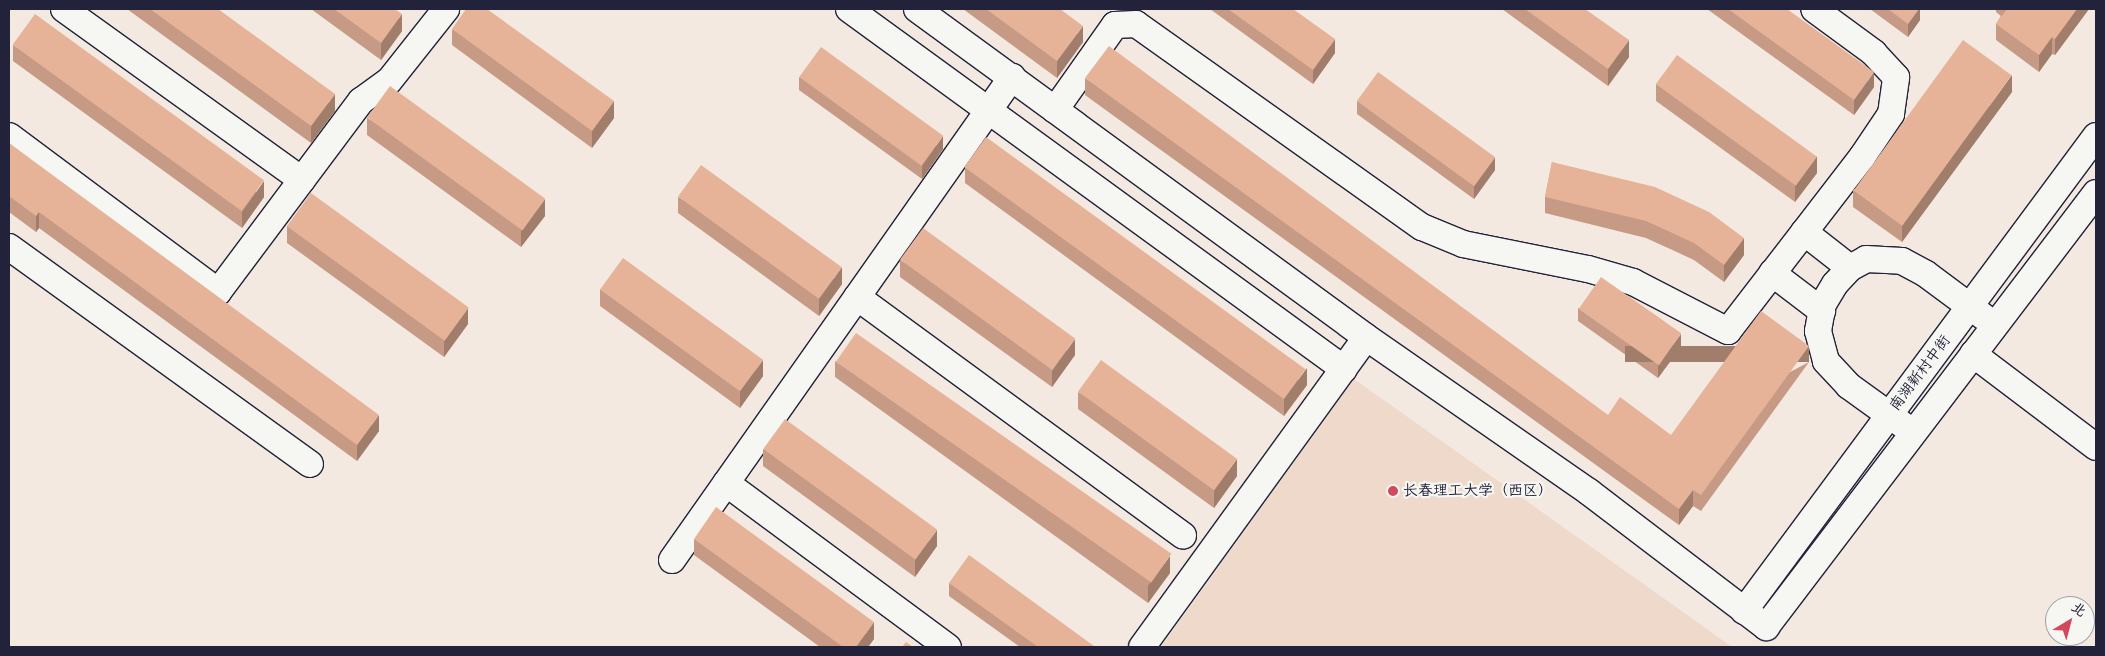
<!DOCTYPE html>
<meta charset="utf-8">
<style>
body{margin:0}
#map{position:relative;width:2105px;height:656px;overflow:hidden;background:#f3e9e0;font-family:Sriracha,"LXGW WenKai TC",sans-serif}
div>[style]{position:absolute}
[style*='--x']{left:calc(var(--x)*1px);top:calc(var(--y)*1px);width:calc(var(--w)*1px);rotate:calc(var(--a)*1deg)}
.built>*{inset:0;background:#efd9cb}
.roads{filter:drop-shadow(1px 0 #22223b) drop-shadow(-1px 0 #22223b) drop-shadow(0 1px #22223b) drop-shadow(0 -1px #22223b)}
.minor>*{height:26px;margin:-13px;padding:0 13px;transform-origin:13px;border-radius:13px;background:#f6f6f2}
.wall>*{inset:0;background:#c69a84}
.shaded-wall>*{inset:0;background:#a17d6b;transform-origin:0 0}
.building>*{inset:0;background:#e6b399;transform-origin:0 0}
.dots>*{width:14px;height:14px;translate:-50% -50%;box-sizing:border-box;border:2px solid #f6f6f2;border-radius:50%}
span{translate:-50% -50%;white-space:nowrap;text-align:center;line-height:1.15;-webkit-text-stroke:4.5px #f6f6f2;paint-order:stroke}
.street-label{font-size:15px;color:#22223b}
.poi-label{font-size:15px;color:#22223b}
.left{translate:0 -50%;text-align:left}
.frame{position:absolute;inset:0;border:10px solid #22223b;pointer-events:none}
.north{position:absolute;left:2045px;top:596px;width:50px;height:50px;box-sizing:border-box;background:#f6f6f2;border:1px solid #a1a1a9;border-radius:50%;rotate:37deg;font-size:14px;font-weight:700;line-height:20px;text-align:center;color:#22223b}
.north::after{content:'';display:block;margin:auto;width:18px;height:22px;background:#d1495b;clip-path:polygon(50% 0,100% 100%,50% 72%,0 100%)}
</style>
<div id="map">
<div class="built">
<i style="clip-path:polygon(1354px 379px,1669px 602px,1732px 647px,1161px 647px)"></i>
</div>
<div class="roads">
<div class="minor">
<i style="--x:64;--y:9;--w:293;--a:35.7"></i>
<i style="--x:849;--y:9;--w:612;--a:36.03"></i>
<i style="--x:917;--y:9;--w:556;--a:36.15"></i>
<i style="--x:1366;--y:337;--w:272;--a:34.8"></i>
<i style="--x:1589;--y:492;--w:223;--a:37.3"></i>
<i style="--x:1766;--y:627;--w:545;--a:-52.75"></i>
<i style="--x:1055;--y:110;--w:104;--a:-54.8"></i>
<i style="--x:1115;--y:25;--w:21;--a:-3"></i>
<i style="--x:1136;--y:24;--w:351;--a:35.4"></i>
<i style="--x:1422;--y:227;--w:44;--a:22.5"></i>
<i style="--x:1463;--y:244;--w:127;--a:11.3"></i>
<i style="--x:1588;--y:269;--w:47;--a:16.1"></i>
<i style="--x:1633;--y:282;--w:107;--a:27.3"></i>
<i style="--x:1728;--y:331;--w:220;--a:-52.4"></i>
<i style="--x:1862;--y:157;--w:52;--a:-56"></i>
<i style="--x:1891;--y:114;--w:37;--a:-82"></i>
<i style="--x:1896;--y:77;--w:33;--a:-133"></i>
<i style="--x:1874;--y:53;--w:74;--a:-143.7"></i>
<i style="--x:9;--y:136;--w:261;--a:36.7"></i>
<i style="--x:218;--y:292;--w:239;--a:-53.2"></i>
<i style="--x:361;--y:101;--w:34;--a:-36"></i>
<i style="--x:389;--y:81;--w:92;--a:-51.6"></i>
<i style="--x:1804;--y:232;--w:58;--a:38"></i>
<i style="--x:9;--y:247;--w:371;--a:35.8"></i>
<i style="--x:1772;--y:273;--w:63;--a:37.2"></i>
<i style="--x:857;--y:297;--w:404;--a:36.2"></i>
<i style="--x:1973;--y:354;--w:154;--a:37.1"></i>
<i style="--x:1903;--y:425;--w:67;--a:-144.2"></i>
<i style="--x:1849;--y:386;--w:34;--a:-133"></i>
<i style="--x:1826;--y:361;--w:31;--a:-105"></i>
<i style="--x:1818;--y:331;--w:27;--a:-80"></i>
<i style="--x:1823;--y:304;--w:23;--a:-59"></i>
<i style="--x:1835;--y:284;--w:22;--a:-47"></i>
<i style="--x:1850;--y:268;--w:18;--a:-29"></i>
<i style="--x:1866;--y:259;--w:36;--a:3"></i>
<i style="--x:1902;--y:261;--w:27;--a:28"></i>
<i style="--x:1926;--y:274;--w:72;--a:36.6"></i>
<i style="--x:726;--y:483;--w:276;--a:36.5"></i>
<i style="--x:672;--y:560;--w:591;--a:-54.86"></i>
<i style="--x:1744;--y:611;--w:591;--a:-53.46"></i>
<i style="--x:1142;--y:647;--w:382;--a:-54.1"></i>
</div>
</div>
<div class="wall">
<i style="clip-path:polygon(127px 9px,218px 9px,335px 111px,311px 143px)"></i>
<i style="clip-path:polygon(311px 9px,395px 9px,402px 31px,381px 60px)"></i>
<i style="clip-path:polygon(963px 9px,1060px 9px,1083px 42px,1057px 78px)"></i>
<i style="clip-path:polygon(1210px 9px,1293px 9px,1335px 53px,1313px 84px)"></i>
<i style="clip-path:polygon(1502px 9px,1585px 9px,1629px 57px,1608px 86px)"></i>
<i style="clip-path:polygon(1707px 9px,1787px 9px,1874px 87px,1854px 115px)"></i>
<i style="clip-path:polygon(1870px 9px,1920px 9px,1920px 20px,1908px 37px)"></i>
<i style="clip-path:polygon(1996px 9px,2089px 9px,2055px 55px,2052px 54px,2039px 72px,1996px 40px,1996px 24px,2001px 16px,1996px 12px)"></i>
<i style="clip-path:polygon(452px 29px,614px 118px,592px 148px,452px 45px)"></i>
<i style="clip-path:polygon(13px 45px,264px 197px,242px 228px,13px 61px)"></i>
<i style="clip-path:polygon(799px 77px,943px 149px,922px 179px,799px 90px)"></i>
<i style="clip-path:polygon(1085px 78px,1608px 415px,1671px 435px,1809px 362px,1701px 511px,1693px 506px,1679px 525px,1085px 95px)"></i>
<i style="clip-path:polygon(1656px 84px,1817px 173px,1795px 202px,1656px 101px)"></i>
<i style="clip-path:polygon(2012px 92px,1902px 242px,1853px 207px,1853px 190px)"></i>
<i style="clip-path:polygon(1357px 101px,1495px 170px,1474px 199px,1357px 114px)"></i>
<i style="clip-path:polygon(367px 118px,545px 216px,521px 247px,367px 135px)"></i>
<i style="clip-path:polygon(9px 143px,379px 431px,357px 461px,39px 228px,36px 232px,9px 212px)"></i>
<i style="clip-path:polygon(1552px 162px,1744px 255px,1724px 282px,1694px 260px,1646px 238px,1545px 213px,1545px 197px)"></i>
<i style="clip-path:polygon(965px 167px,1307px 385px,1284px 416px,965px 183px)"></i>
<i style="clip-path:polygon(678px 197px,842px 284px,819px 316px,678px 213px)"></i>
<i style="clip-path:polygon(287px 226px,468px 324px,444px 357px,287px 243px)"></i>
<i style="clip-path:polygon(900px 260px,1075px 355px,1052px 387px,900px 277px)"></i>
<i style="clip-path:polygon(600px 289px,763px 376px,740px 408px,600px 306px)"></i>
<i style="clip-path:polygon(1578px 308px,1681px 347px,1658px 378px,1578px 321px)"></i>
<i style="clip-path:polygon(835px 361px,1170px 573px,1148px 603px,835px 377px)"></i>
<i style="clip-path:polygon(1078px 392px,1237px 476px,1214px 508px,1078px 409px)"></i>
<i style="clip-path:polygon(763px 449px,937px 546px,915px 577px,763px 466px)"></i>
<i style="clip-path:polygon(694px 539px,874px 639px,868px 647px,820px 647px,694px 555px)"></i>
<i style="clip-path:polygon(949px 583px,1094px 647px,1020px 647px,949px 596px)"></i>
</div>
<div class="shaded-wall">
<i style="clip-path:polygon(1919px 9px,1920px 9px,1920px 20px,1908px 37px,1908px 24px)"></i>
<i style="clip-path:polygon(2077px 9px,2089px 9px,2055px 55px,2055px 39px)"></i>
<i style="clip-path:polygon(402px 14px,402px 31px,381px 60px,381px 43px)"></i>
<i style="clip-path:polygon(1083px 26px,1083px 42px,1057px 78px,1057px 61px)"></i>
<i style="clip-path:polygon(2052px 37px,2052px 54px,2039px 72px,2039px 55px)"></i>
<i style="clip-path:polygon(1335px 39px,1335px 53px,1313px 84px,1313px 70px)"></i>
<i style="clip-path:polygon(1629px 40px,1629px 57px,1608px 86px,1608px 69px)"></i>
<i style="clip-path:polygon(1874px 72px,1874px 87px,1854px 115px,1854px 100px)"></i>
<i style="clip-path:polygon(2012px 75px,2012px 92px,1902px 242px,1902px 226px)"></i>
<i style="clip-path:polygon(335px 94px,335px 111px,311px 143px,311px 126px)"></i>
<i style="clip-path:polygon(614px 101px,614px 118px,592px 148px,592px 131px)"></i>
<i style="clip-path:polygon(943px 136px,943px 149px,922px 179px,922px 166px)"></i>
<i style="clip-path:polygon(1817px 156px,1817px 173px,1795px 202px,1795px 186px)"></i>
<i style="clip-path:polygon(1495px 157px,1495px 170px,1474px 199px,1474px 186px)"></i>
<i style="clip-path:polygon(264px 181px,264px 197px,242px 228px,242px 212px)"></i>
<i style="clip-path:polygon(545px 199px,545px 216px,521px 247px,521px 231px)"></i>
<i style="clip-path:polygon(39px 212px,39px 228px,36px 232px,36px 216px)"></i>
<i style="clip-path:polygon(1744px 238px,1744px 255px,1724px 282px,1724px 265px)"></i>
<i style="clip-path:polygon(842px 267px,842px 284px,819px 316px,819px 299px)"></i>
<i style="clip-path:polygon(468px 308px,468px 324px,444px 357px,444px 341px)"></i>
<i style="clip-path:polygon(1681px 334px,1681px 347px,1658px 378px,1658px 365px)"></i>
<i style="clip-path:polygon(1075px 339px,1075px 355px,1052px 387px,1052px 371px)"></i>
<i style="left:1809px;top:346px;width:16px;height:184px;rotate:90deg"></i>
<i style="clip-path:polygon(763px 360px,763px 376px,740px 408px,740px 391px)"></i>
<i style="clip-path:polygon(1307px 368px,1307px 385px,1284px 416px,1284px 399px)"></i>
<i style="clip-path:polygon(379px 415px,379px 431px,357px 461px,357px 445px)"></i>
<i style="clip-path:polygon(1237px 459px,1237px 476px,1214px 508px,1214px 491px)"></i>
<i style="clip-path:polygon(1693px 490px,1693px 506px,1679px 525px,1679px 509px)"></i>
<i style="clip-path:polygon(937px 530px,937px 546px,915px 577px,915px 560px)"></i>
<i style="clip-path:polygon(1170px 556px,1170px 573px,1148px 603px,1148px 586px)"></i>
<i style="clip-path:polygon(874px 622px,874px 639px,868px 647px,856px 647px)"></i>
</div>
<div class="building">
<i style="clip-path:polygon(150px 9px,218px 9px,335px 94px,311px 126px)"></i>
<i style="clip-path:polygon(334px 9px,395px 9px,402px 14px,381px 43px)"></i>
<i style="clip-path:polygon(466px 9px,487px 9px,614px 101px,592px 131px,452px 29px)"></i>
<i style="clip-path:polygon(986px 9px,1060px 9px,1083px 26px,1057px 61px)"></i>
<i style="clip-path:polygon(1228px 9px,1293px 9px,1335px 39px,1313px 70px)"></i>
<i style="clip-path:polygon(1525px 9px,1585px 9px,1629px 40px,1608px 69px)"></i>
<i style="clip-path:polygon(1728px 9px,1787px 9px,1874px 72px,1854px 100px)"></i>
<i style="clip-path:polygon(1888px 9px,1919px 9px,1908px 24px)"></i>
<i style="clip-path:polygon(2007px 9px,2077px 9px,2055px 39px,2052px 37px,2039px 55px,1996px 24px)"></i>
<i style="left:35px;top:14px;width:283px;height:38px;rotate:36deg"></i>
<i style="left:1963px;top:40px;width:60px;height:186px;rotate:36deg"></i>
<i style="clip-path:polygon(1109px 46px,1608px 415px,1620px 397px,1671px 435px,1761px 311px,1809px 346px,1701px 495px,1693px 490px,1679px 509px,1085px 78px)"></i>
<i style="left:821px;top:47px;width:151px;height:37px;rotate:36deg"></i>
<i style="left:1677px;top:55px;width:173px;height:36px;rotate:36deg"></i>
<i style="left:1378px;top:72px;width:145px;height:36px;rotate:36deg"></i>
<i style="left:390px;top:86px;width:192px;height:39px;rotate:36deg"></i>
<i style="left:986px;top:137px;width:395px;height:37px;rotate:36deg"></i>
<i style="clip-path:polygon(9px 143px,379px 415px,357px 445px,39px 212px,36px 216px,9px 196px)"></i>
<i style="clip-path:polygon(1552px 162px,1655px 187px,1709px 212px,1744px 238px,1724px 265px,1694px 243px,1646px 221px,1545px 197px)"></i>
<i style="left:701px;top:165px;width:174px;height:39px;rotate:36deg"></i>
<i style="left:311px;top:193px;width:195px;height:41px;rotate:36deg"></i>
<i style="left:923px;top:228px;width:188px;height:39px;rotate:36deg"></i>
<i style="left:623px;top:258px;width:173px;height:39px;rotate:36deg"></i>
<i style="left:1601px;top:277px;width:98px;height:39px;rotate:35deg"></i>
<i style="left:856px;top:333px;width:385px;height:35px;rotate:35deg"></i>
<i style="left:1101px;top:360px;width:168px;height:39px;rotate:36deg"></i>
<i style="left:785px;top:419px;width:188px;height:37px;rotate:36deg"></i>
<i style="clip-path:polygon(716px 507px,874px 622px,856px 647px,843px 647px,694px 539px)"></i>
<i style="clip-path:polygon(969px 555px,1094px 646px,1093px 647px,1038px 647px,949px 583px)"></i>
<i style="clip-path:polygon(906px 642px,913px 647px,902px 647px)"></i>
</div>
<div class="dots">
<i style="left:1393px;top:491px;background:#d1495b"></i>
</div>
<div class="street-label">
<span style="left:1920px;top:373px;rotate:-53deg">南湖新村中街</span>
</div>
<div class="poi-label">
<span class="left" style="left:1403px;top:491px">长春理工大学（西区）</span>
</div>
<div class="frame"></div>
<div class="north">北</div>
</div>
